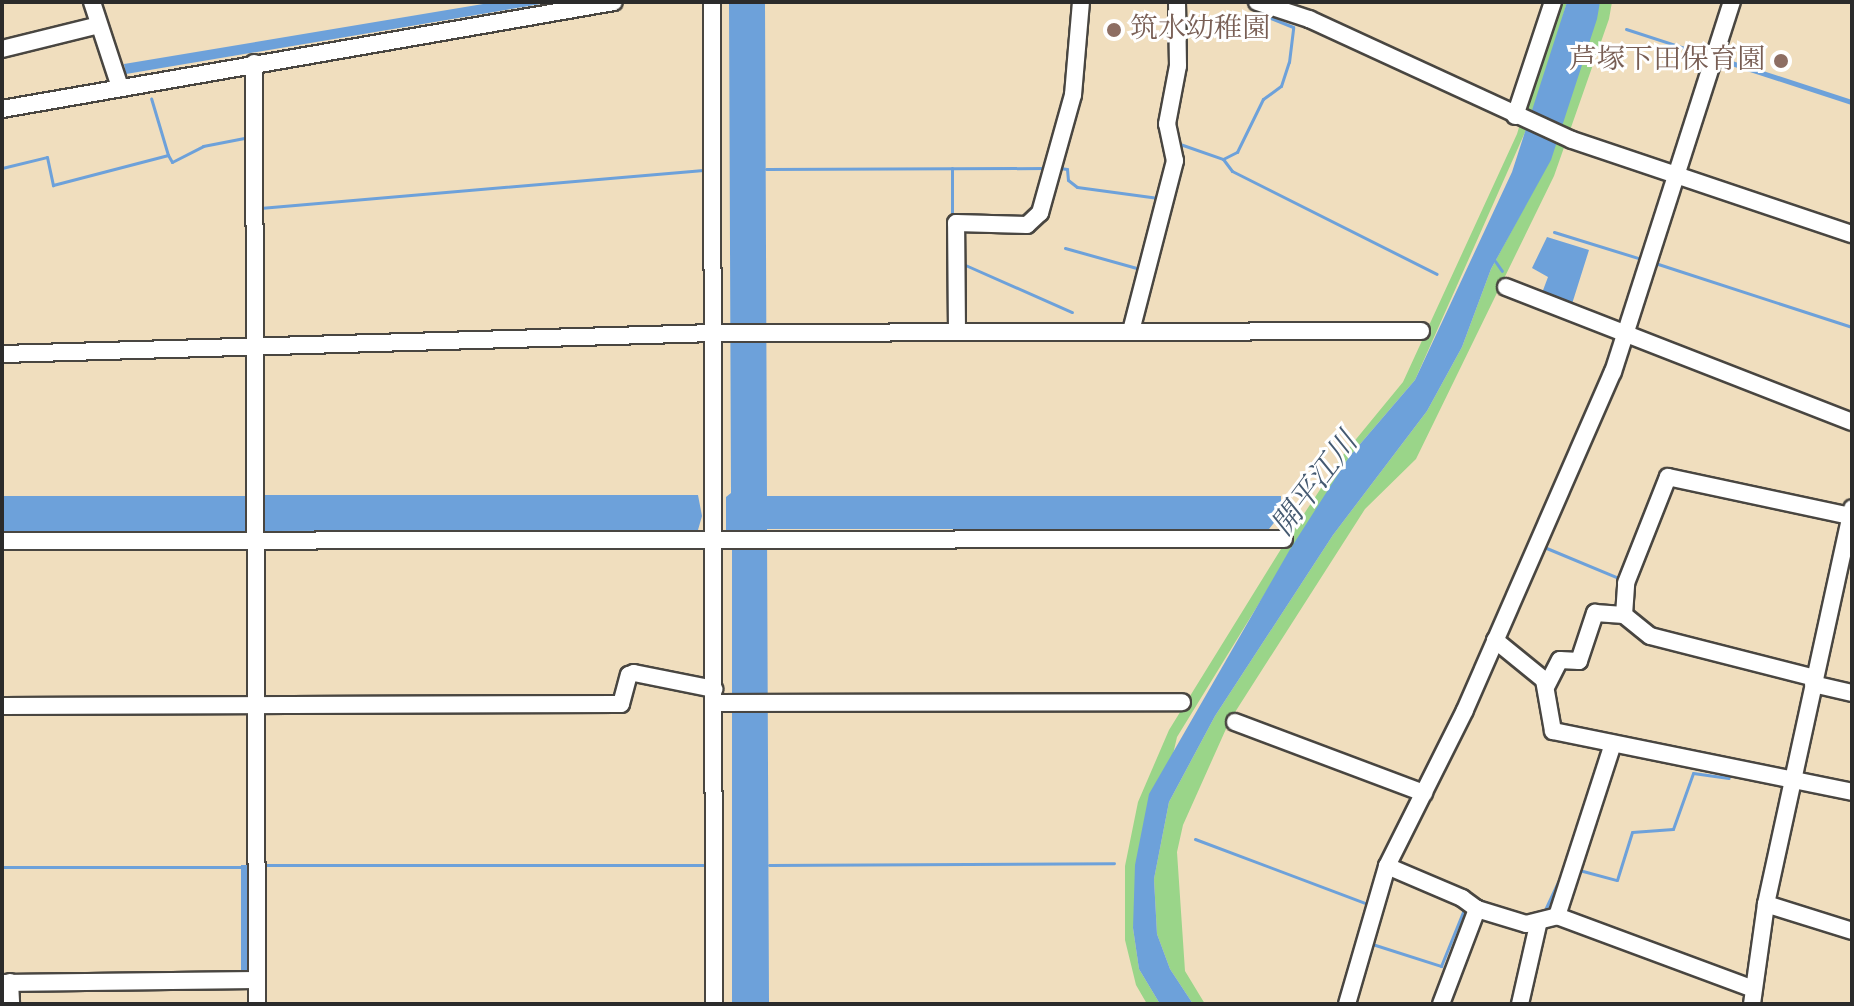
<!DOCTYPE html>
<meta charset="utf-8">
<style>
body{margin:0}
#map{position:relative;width:1854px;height:1006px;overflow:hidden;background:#f0debe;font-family:"Old Standard TT","Noto Serif JP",serif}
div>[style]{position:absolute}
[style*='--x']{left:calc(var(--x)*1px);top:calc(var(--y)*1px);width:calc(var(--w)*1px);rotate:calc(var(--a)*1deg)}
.green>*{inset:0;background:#9ad589}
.water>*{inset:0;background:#6da1da;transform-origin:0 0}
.stream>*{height:3px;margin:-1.5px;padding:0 1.5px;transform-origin:1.5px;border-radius:1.5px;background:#6da1da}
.roads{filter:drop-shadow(2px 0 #494641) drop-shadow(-2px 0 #494641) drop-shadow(0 2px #494641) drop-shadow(0 -2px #494641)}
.minor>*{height:16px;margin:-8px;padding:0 8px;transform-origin:8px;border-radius:8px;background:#fff}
.dots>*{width:22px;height:22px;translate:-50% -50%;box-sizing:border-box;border:4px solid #fff;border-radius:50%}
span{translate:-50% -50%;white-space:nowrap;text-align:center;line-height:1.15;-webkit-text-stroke:6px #fff;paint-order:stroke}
.education-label{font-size:28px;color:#785e54}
.left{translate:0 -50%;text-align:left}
.right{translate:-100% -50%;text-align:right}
.water-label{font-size:30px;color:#455a71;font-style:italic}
.frame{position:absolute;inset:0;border:4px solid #2b2b2b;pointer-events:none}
</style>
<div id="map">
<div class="green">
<i style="clip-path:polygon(1557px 2px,1567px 2px,1538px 103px,1415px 380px,1349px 457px,1177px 737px,1133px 928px,1139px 969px,1160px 1004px,1147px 1004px,1136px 985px,1125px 940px,1125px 866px,1138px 802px,1169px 730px,1286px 541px,1343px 455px,1403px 382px,1517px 134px)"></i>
<i style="clip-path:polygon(1600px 2px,1612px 2px,1609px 19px,1554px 176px,1416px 459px,1365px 509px,1230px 720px,1183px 825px,1177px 852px,1185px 971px,1205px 1004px,1193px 1004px,1170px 969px,1157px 934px,1154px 879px,1169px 802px,1215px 716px,1333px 535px,1427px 411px,1462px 347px,1491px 269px,1550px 160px)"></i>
</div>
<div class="water">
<i style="clip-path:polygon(495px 2px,553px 2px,126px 74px,124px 64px)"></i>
<i style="clip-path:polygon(729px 2px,765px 2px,767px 496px,1281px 496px,1281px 514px,1269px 529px,767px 529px,769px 1004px,732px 1004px,732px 535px,726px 534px,726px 497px,731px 493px)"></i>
<i style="clip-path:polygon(1567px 2px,1600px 2px,1597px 19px,1551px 160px,1491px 269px,1462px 347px,1427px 411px,1333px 535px,1215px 716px,1169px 802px,1154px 879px,1157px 934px,1170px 969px,1193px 1004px,1160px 1004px,1139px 969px,1133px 928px,1135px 865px,1149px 794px,1289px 551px,1349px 457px,1415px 380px,1512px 172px)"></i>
<i style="left:1720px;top:57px;width:139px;height:5px;rotate:18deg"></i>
<i style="clip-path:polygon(1547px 237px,1589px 250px,1572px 304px,1542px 293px,1548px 277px,1532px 268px)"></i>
<i style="clip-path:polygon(264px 495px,698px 495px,702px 516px,698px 530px,265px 531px,264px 516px,247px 517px,247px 531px,2px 531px,2px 496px,247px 496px,248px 511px,264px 511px)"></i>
<i style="left:241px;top:865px;width:8px;height:109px"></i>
</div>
<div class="stream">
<i style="--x:1626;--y:29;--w:87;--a:18"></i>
<i style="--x:1177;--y:143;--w:49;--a:19.2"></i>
<i style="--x:1223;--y:159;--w:16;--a:-27"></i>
<i style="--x:1237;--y:152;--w:59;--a:-63.9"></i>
<i style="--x:1263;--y:99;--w:22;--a:-36"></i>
<i style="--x:1281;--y:86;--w:25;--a:-72"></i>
<i style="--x:1289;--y:62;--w:35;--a:-83"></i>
<i style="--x:1293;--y:27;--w:24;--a:-158"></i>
<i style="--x:168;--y:155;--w:8;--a:60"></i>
<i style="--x:172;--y:162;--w:35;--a:-27"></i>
<i style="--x:203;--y:146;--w:42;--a:-11"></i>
<i style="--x:1223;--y:159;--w:15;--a:53"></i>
<i style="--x:1232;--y:171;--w:229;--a:26.7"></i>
<i style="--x:2;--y:168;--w:46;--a:-13.7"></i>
<i style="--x:47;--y:157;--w:29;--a:78"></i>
<i style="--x:53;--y:185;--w:119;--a:-14.6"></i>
<i style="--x:168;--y:155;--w:59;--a:-106.6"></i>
<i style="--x:1060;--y:168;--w:7;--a:8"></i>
<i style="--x:1067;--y:169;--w:11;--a:85"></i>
<i style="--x:1068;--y:180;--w:11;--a:38"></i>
<i style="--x:1077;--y:187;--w:82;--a:7.7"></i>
<i style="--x:766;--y:169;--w:280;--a:-0.2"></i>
<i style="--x:260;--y:208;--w:445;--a:-4.9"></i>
<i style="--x:952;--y:219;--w:51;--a:-90"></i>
<i style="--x:1554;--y:232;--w:91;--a:17.2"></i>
<i style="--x:1065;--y:248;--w:78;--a:15.6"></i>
<i style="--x:1495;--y:261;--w:12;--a:55"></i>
<i style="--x:1655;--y:263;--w:207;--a:18"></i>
<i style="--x:963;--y:264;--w:119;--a:23.8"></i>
<i style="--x:1544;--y:547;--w:83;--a:22.6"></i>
<i style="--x:1195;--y:839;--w:182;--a:20.6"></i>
<i style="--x:261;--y:865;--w:442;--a:0"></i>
<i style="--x:769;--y:865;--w:345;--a:-0.3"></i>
<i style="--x:2;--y:867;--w:239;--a:0"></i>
<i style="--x:1579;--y:870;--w:39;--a:15"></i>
<i style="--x:1617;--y:880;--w:50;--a:-72.6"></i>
<i style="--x:1632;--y:832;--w:41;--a:-4.2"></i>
<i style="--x:1673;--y:829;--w:59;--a:-70.3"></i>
<i style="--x:1693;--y:773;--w:36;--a:8"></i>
<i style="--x:1476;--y:900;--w:33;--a:18"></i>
<i style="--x:1544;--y:912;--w:40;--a:-65"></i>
<i style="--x:1369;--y:943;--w:76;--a:17.7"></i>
<i style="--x:1441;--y:966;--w:64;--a:-67.9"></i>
</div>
<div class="roads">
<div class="minor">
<i style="--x:92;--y:2;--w:89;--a:71.8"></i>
<i style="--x:712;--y:2;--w:1002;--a:89.89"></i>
<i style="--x:1257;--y:2;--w:55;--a:18.1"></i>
<i style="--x:1309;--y:19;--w:289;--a:24.7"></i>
<i style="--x:1572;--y:140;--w:295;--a:18.6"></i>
<i style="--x:2;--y:49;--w:100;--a:-13.9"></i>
<i style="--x:254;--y:63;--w:941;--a:89.82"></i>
<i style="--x:2;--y:109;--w:621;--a:-9.92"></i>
<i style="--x:1515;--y:116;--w:120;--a:-71.6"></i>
<i style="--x:1506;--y:287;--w:371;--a:21.3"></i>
<i style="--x:957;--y:330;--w:107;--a:-90.5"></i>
<i style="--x:956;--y:223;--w:71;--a:1.6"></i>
<i style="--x:1027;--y:225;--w:18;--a:-43"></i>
<i style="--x:1040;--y:213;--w:123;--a:-74.4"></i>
<i style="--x:1073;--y:95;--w:93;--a:-85.1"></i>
<i style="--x:1131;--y:331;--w:176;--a:-75.5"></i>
<i style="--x:1175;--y:161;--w:38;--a:-102"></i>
<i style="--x:1167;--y:124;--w:59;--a:-79.3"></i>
<i style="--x:1178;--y:66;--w:64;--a:-90.9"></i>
<i style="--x:2;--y:354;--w:711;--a:-1.69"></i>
<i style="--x:713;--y:333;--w:708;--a:-0.16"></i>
<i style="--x:2;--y:541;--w:1282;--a:-0.09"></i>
<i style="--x:1495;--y:640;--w:63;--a:39.2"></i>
<i style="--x:1544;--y:680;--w:52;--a:80"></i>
<i style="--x:1553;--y:731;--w:305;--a:11.5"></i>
<i style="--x:1815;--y:678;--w:170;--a:-165.7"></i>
<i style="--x:1650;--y:636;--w:33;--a:-141"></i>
<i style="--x:1624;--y:615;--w:32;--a:-86"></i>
<i style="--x:1626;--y:583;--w:114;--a:-68.4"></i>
<i style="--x:1668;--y:477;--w:186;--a:12.1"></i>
<i style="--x:1813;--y:684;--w:40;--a:13"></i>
<i style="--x:1547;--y:685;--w:28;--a:-63"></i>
<i style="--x:1560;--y:660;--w:19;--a:3"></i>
<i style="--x:1579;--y:661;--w:51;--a:-71.6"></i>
<i style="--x:1595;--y:613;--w:29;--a:4"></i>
<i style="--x:714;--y:703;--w:468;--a:-0.1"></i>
<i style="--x:2;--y:706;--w:619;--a:-0.19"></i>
<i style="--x:621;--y:704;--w:30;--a:-75"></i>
<i style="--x:629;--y:675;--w:5;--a:-22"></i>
<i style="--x:634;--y:673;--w:82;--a:11.3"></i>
<i style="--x:1235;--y:722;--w:202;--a:20.6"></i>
<i style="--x:1387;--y:866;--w:82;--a:23.1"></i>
<i style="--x:1462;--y:898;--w:19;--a:36"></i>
<i style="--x:1766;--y:904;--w:90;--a:17.4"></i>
<i style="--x:1557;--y:916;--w:209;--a:20.4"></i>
<i style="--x:10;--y:982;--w:22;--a:87"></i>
<i style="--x:2;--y:983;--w:254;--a:-0.7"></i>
<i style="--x:1347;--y:1004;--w:144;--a:-73.8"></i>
<i style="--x:1387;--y:866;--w:174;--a:-63.4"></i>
<i style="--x:1465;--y:710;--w:369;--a:-66.4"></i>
<i style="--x:1613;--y:372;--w:389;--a:-72.2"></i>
<i style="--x:1441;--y:1004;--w:102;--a:-69.2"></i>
<i style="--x:1477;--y:909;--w:51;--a:17"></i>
<i style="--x:1526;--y:924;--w:32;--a:-14"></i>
<i style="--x:1557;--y:916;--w:181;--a:-72"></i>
<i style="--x:1520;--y:1004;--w:81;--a:-77.2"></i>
<i style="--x:1752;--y:1004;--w:101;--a:-82"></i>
<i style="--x:1766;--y:904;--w:405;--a:-77.7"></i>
</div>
</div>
<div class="dots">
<i style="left:1114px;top:30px;background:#8d6e63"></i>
<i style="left:1781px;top:61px;background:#8d6e63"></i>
</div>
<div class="education-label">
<span class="left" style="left:1130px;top:30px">筑水幼稚園</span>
<span class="right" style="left:1765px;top:61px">芦塚下田保育園</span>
</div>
<div class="water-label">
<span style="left:1316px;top:485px;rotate:-53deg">開平江川</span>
</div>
<div class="frame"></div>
</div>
